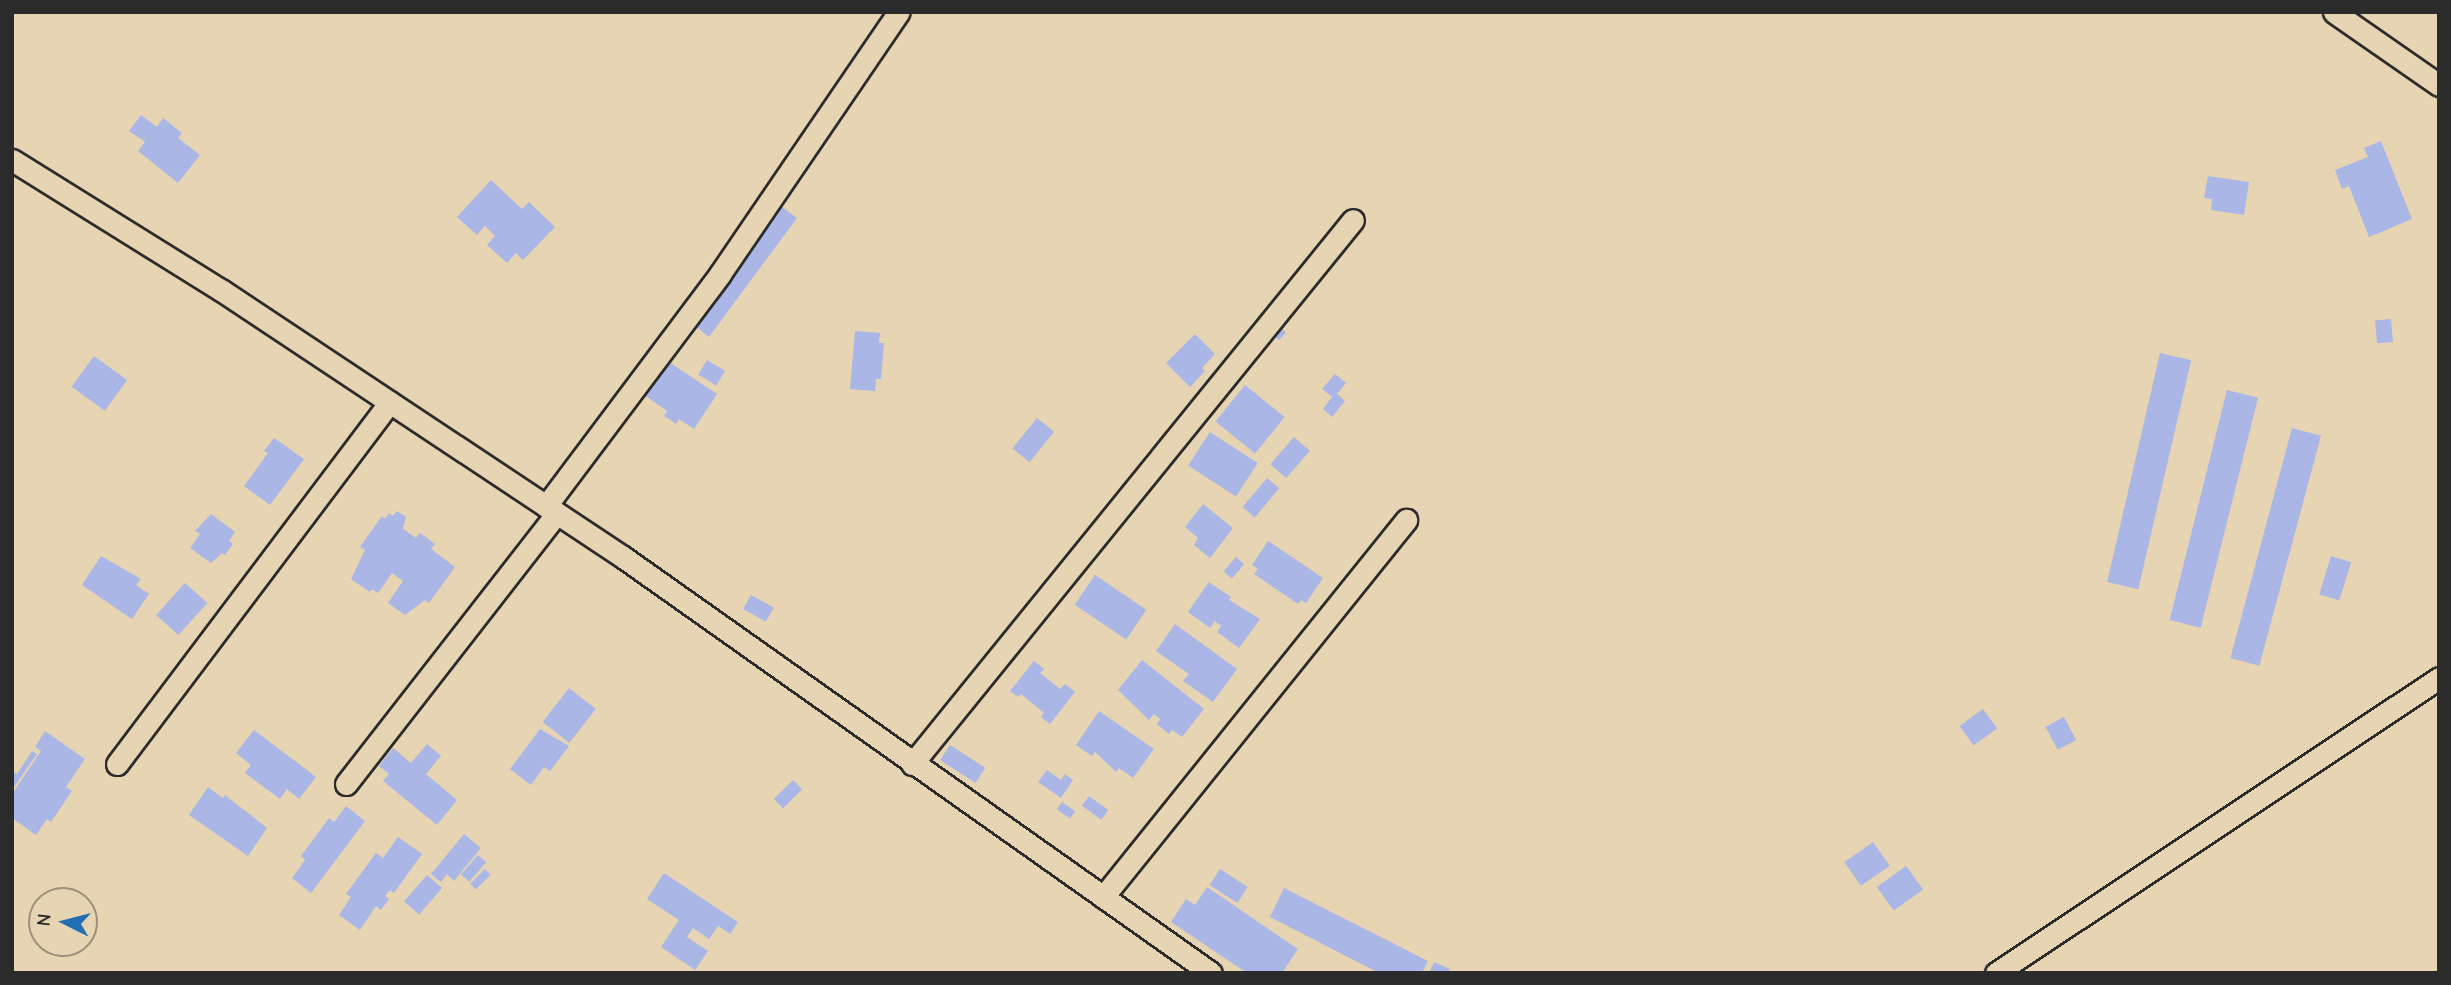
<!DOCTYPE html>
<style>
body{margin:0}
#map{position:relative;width:2451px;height:985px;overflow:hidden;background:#e7d4b2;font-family:"Comic Neue",sans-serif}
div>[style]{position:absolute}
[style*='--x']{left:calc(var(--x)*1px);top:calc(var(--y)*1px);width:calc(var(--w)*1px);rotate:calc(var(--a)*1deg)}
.building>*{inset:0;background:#a9b6e6;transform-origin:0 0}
.roads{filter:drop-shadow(2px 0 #2b2b2b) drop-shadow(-2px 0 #2b2b2b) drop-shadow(0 2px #2b2b2b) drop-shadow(0 -2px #2b2b2b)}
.minor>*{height:21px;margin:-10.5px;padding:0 10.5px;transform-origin:10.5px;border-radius:10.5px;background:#e7d4b2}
span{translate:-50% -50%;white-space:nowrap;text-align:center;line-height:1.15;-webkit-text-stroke:7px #e7d4b2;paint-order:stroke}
.frame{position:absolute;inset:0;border:14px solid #2b2b2b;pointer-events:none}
.north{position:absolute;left:28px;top:887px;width:70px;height:70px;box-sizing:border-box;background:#e7d4b2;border:2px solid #9c907c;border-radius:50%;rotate:276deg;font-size:19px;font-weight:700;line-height:28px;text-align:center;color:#2b2b2b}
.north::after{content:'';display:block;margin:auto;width:24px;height:32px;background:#1f6fb2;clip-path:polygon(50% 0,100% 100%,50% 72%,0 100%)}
</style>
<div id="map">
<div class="building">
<i style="clip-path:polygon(141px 115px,157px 127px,163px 118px,182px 133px,178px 138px,200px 155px,178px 183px,138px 151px,145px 142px,129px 131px)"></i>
<i style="clip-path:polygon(2381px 141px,2412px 219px,2369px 237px,2349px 186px,2342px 189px,2335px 170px,2368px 157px,2364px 148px)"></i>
<i style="clip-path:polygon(2208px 176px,2249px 182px,2244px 215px,2211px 210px,2212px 199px,2204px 198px)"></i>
<i style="clip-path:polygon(491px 180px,522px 209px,529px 202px,555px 227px,523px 260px,516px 253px,507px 263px,487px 245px,495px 236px,485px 226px,477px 235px,457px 217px)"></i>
<i style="clip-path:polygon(782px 207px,797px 218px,709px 337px,688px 320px,768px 211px,776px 216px)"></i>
<i style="left:2391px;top:319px;width:23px;height:16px;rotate:85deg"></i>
<i style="clip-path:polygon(1280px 326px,1286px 333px,1279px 340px,1273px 334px)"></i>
<i style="clip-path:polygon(855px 331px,880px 333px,879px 343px,884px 343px,881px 379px,876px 379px,875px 391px,850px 389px)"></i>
<i style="clip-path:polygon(1195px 334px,1215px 354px,1202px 368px,1205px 371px,1190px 387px,1166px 363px)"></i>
<i style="left:2160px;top:353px;width:32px;height:235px;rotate:13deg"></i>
<i style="left:94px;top:356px;width:41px;height:38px;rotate:36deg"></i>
<i style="clip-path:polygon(666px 360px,717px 394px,694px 429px,679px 419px,676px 424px,664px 416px,667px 411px,643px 394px)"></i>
<i style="left:707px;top:360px;width:21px;height:17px;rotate:31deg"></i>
<i style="clip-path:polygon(1335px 374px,1346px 383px,1337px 394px,1345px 401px,1332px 417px,1323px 409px,1332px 397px,1322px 389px)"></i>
<i style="left:1245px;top:385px;width:51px;height:47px;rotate:39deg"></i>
<i style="left:2227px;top:390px;width:32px;height:237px;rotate:14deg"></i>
<i style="left:1037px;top:418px;width:22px;height:39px;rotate:39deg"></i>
<i style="left:2292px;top:428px;width:30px;height:238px;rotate:15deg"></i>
<i style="left:1210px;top:432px;width:57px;height:40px;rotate:33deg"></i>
<i style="left:1294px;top:437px;width:21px;height:36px;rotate:41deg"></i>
<i style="clip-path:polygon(274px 438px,304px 459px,270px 505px,244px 486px,268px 453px,264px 451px)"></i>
<i style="left:1267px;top:478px;width:16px;height:38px;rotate:40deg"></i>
<i style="clip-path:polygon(1203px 504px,1233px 528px,1210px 558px,1194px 545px,1198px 538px,1185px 527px)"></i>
<i style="clip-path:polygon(397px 511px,406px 517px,403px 529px,416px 538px,420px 533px,435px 544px,431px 549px,455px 567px,429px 603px,425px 600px,405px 615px,388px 603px,403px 581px,392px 573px,378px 593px,372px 589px,370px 592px,351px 579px,365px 550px,360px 547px,382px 516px,385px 519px,389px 513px,393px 516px)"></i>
<i style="clip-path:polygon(211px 514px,235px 532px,229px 541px,233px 544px,225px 555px,222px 553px,211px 563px,190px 548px,200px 534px,195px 531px)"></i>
<i style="clip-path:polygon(1268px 541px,1323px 578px,1306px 603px,1301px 600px,1298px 604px,1254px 574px,1258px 569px,1252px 565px)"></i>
<i style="clip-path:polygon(101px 556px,141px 579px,136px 585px,149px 594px,132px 619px,82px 585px)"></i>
<i style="left:2331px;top:556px;width:21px;height:40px;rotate:17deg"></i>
<i style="left:1236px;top:557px;width:11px;height:19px;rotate:41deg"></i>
<i style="left:1095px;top:575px;width:62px;height:36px;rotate:34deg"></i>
<i style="clip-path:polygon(1209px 582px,1231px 597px,1229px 600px,1260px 619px,1239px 648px,1217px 632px,1221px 626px,1215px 621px,1210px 628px,1188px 612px)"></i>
<i style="left:185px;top:583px;width:30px;height:43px;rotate:42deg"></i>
<i style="left:751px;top:595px;width:26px;height:16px;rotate:29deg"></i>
<i style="clip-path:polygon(1175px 624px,1237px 669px,1213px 702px,1183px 681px,1189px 674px,1156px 651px)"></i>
<i style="clip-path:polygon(1142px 660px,1204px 709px,1182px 737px,1172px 730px,1169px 734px,1157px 724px,1160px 719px,1154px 714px,1149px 720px,1118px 690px)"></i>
<i style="clip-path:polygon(1034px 661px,1044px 669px,1040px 673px,1060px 689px,1065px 684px,1075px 692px,1050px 724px,1041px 717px,1044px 713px,1021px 694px,1018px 697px,1010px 691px)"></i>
<i style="left:569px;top:688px;width:34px;height:43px;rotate:38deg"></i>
<i style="left:1983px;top:709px;width:24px;height:29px;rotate:54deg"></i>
<i style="clip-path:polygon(1099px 711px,1154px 749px,1133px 778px,1119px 768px,1116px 772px,1095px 752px,1092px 756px,1076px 745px)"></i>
<i style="left:2064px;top:717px;width:26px;height:21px;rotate:62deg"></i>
<i style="clip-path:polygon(540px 729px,569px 746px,550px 771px,544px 767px,531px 785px,510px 769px)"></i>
<i style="clip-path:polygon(254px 730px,316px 777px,299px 799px,287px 789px,280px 799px,245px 773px,251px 765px,236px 753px)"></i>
<i style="clip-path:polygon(45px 731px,85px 759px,66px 787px,72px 791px,51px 822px,47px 819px,36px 835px,12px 818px,12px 794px,41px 751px,35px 747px)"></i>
<i style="clip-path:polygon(427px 744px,441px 756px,426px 774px,457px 800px,437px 825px,383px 781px,389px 774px,379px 766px,393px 748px,411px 763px)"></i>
<i style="left:950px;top:745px;width:42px;height:18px;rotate:33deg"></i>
<i style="clip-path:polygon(32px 751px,37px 754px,12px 790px,12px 771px,17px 774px)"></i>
<i style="clip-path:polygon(1047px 770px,1061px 780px,1065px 774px,1073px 780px,1061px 798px,1038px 782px)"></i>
<i style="left:793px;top:780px;width:13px;height:27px;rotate:45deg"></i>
<i style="clip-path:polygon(208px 787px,223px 798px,225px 795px,267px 828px,248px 856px,189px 815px)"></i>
<i style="left:1089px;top:796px;width:24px;height:12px;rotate:36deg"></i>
<i style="left:1062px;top:802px;width:16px;height:9px;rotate:35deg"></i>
<i style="clip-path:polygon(346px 806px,365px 821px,311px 893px,292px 878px,305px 860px,301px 856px,329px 818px,334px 822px)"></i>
<i style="clip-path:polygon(464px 834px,481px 848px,454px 881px,447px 874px,441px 882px,431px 874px)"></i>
<i style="clip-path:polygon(398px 837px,422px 854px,394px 893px,390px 890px,385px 896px,389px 899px,381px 910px,376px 906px,360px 930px,339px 915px,351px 897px,346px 894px,376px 853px,383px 858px)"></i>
<i style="left:1873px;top:842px;width:29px;height:35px;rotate:55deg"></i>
<i style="left:478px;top:855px;width:11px;height:26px;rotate:41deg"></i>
<i style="left:1906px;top:866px;width:29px;height:36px;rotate:54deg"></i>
<i style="left:485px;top:869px;width:8px;height:21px;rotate:45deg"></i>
<i style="left:1220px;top:869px;width:33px;height:19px;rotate:33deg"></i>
<i style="clip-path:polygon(664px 873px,738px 922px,730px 934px,718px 926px,709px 939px,693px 928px,687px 937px,708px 951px,695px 970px,661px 947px,679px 920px,647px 899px)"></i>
<i style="left:427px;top:875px;width:20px;height:35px;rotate:41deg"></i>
<i style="clip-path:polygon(1207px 887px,1298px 949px,1282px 973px,1247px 973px,1171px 922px,1186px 899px,1195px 905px)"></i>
<i style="clip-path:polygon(1284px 888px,1428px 961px,1422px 973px,1379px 973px,1270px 917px)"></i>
<i style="clip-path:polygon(1434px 962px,1450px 969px,1448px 973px,1429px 973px)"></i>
</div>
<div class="roads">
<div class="minor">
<i style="--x:2334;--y:12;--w:128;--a:34.8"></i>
<i style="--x:12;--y:160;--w:246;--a:31.9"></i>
<i style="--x:221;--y:290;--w:483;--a:33.6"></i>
<i style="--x:623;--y:557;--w:720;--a:35.28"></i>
<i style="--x:546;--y:506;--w:290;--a:-53.1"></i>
<i style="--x:720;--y:274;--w:317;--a:-55.7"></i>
<i style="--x:117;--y:764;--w:453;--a:-53"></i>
<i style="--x:912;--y:764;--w:700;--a:-50.97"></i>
<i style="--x:346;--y:784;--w:343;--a:-52.1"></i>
<i style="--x:1103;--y:897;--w:484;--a:-51.2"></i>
<i style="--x:1996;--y:973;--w:532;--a:-33.66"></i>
</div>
</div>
<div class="frame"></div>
<div class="north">N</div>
</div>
